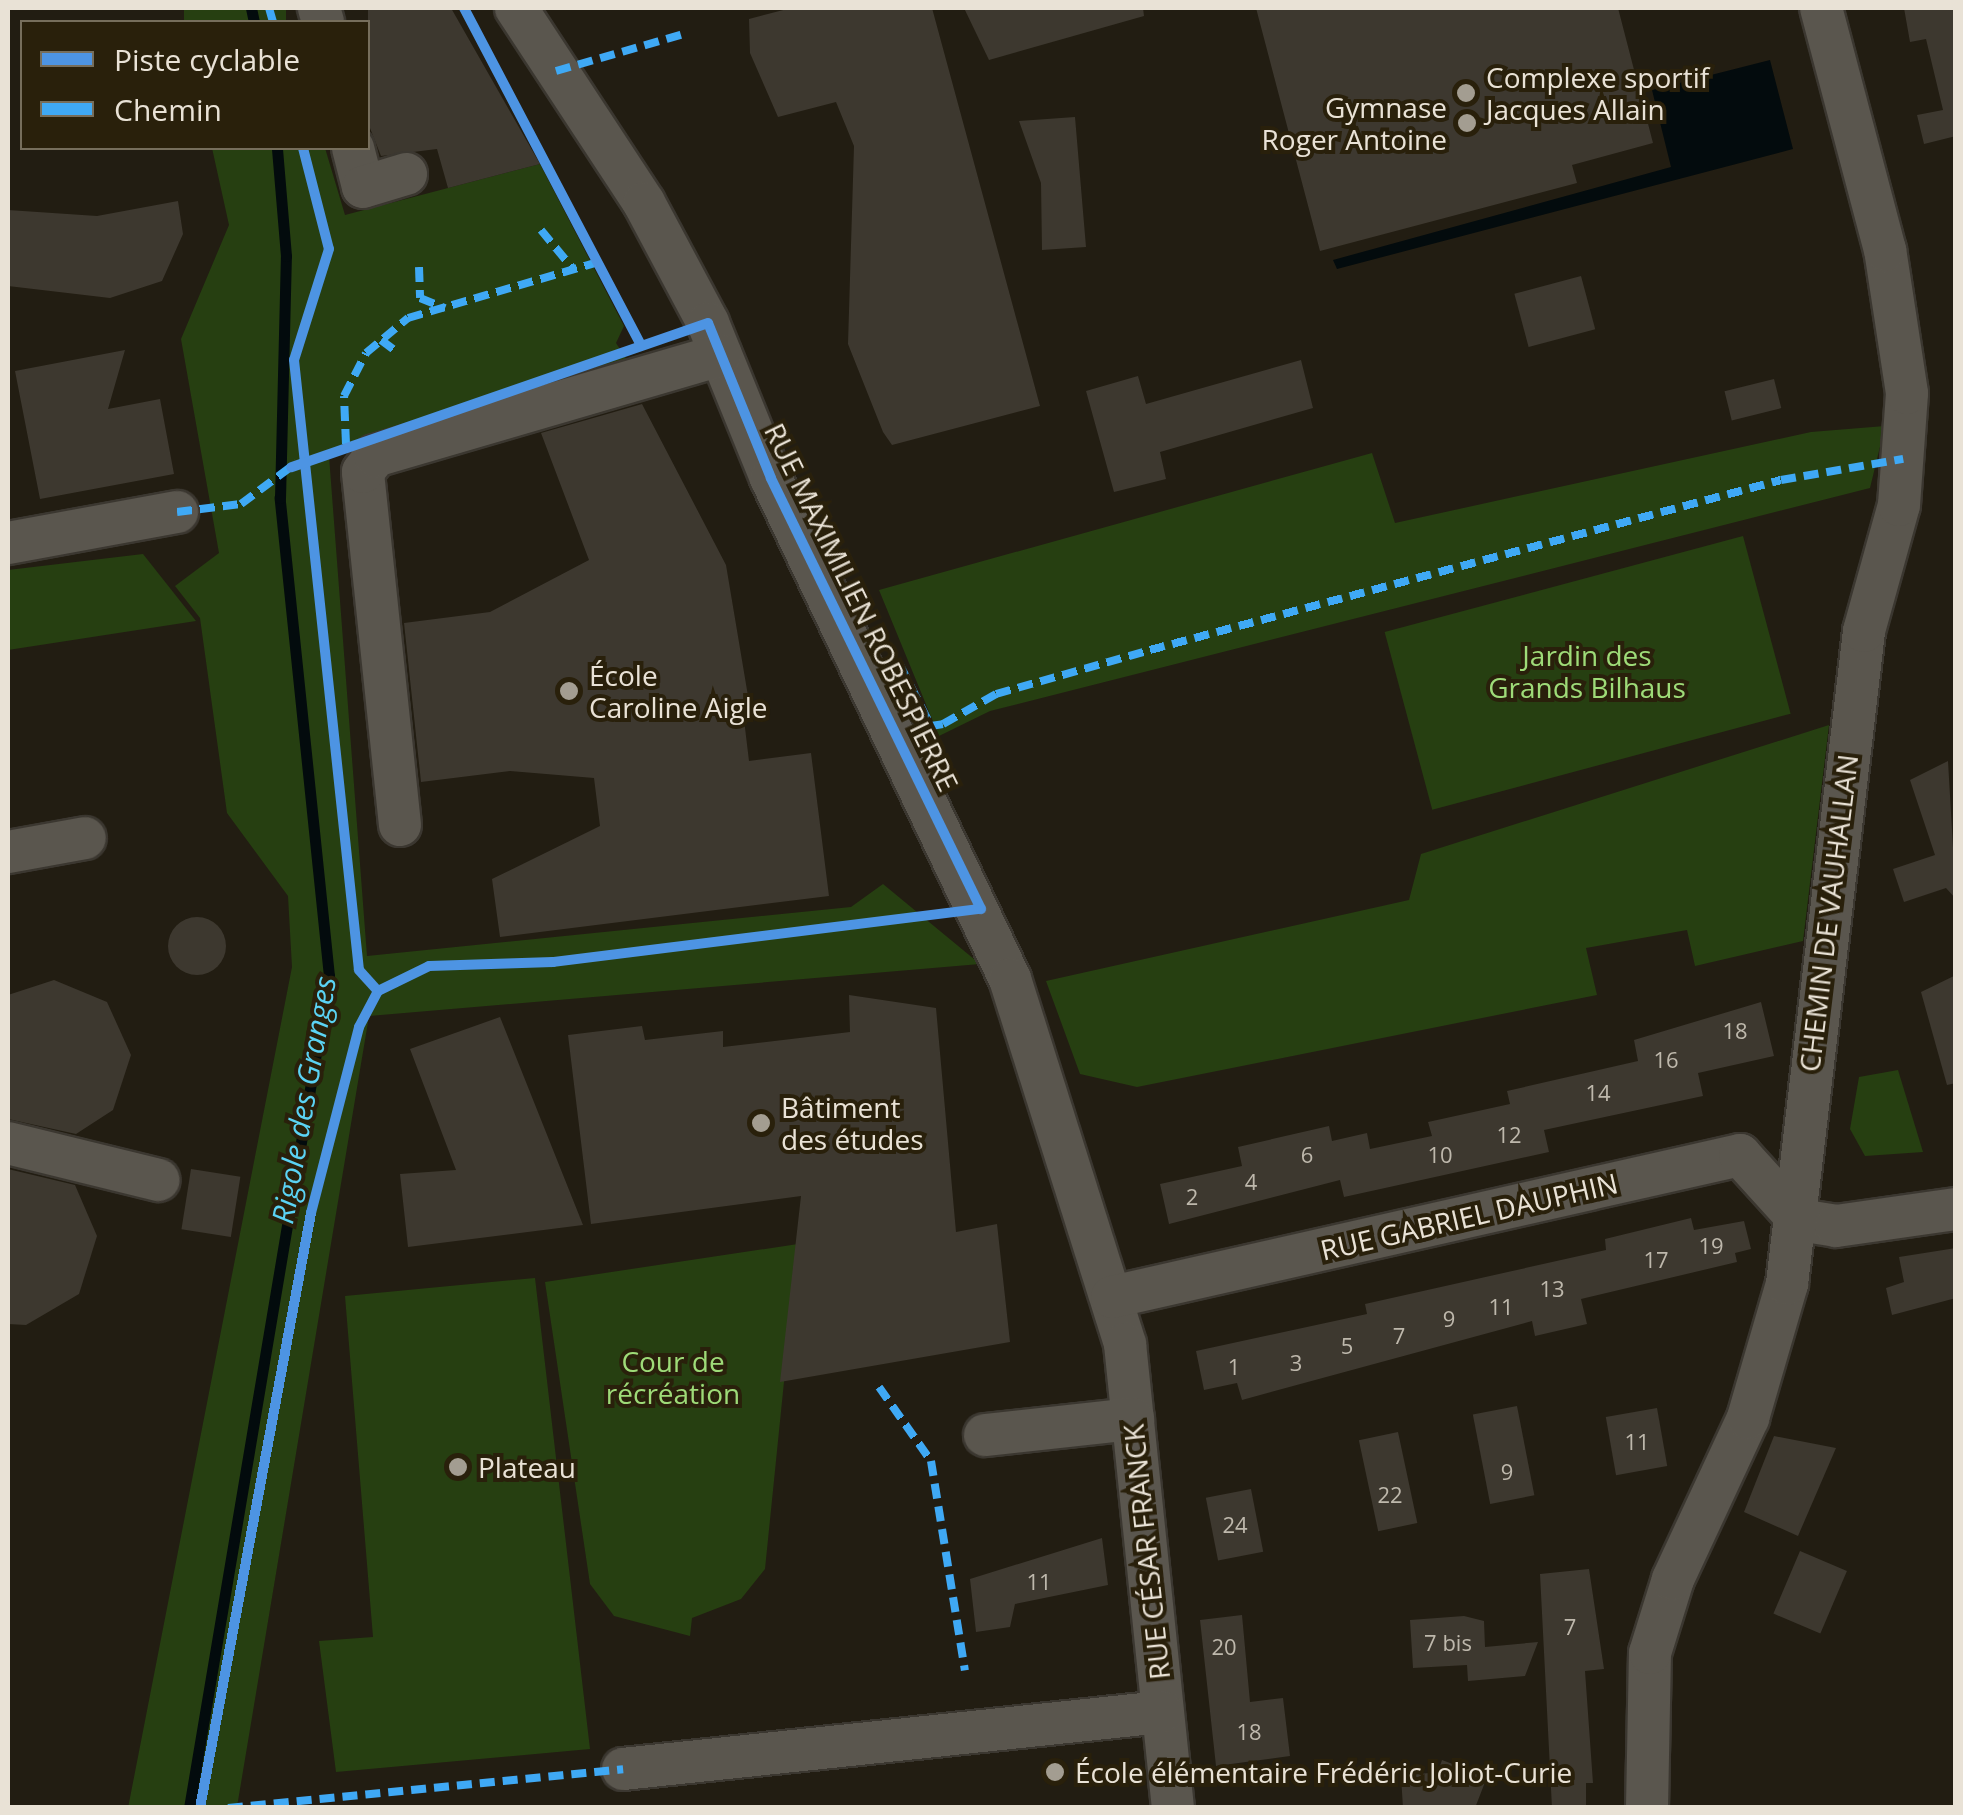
<!DOCTYPE html>
<meta charset="utf-8">
<style>
body{margin:0}
#map{position:relative;width:1963px;height:1815px;overflow:hidden;background:#221d12;font-family:"Open Sans",sans-serif}
div>[style]{position:absolute}
[style*='--x']{left:calc(var(--x)*1px);top:calc(var(--y)*1px);width:calc(var(--w)*1px);rotate:calc(var(--a)*1deg)}
.green>*{inset:0;background:#263f11;transform-origin:0 0}
.water>*{inset:0;background:#030b0d}
.stream>*{height:11px;margin:-5.5px;padding:0 5.5px;transform-origin:5.5px;border-radius:5.5px;background:#030b0d}
.building>*{inset:0;background:#3d382f;transform-origin:0 0}
.round{border-radius:50%}
.roads{filter:drop-shadow(2px 0 #3b3730) drop-shadow(-2px 0 #3b3730) drop-shadow(0 2px #3b3730) drop-shadow(0 -2px #3b3730)}
.minor>*{height:42px;margin:-21px;padding:0 21px;transform-origin:21px;border-radius:21px;background:#5a564e}
.quiet>*{height:8px;margin-top:-4px;transform-origin:0;background:repeating-linear-gradient(90deg,#3fa9f5 0 15px,transparent 0 23px)}
.cycleway>*{height:10px;margin:-5px;padding:0 5px;transform-origin:5px;border-radius:5px;background:#4d94e3}
.dots>*{width:28px;height:28px;translate:-50% -50%;box-sizing:border-box;border:5px solid #29200b;border-radius:50%}
span{translate:-50% -50%;white-space:nowrap;text-align:center;line-height:1.15;-webkit-text-stroke:8px #29200b;paint-order:stroke}
.number-label{font-size:22px;color:#beb8ac}
.number-label span{-webkit-text-stroke-width:0}
.poi-label{font-size:28px;color:#e9e2d6}
.left{translate:0 -50%;text-align:left}
.right{translate:-100% -50%;text-align:right}
.street-label{font-size:28px;color:#e9e2d6}
.park-label{font-size:28px;color:#9edb78}
.water-label{font-size:30px;color:#5bd3f4;font-style:italic}
.frame{position:absolute;inset:0;border:10px solid #e9e2d6;pointer-events:none}
.legend{position:absolute;left:20px;top:20px;width:350px;height:130px;box-sizing:border-box;background:#29200b;border:2px solid #766e5c;margin:0;padding:12px 18px;list-style:none;font-size:30px;color:#e9e2d6}
.legend li{display:flex;align-items:center;gap:20px;height:50px}
.legend b{width:50px;border:2px solid #766e5c}
</style>
<div id="map">
<div class="green">
<i style="left:184px;top:8px;width:102px;height:14px"></i>
<i style="clip-path:polygon(212px 148px,325px 148px,345px 215px,540px 164px,624px 326px,616px 343px,631px 366px,329px 456px,367px 956px,851px 907px,883px 884px,980px 964px,369px 1016px,237px 1807px,128px 1808px,292px 967px,288px 896px,227px 813px,200px 618px,175px 586px,219px 553px,181px 339px,229px 225px)"></i>
<i style="clip-path:polygon(1885px 426px,1870px 488px,990px 711px,939px 736px,879px 590px,1372px 453px,1395px 523px,1811px 432px)"></i>
<i style="left:1743px;top:536px;width:184px;height:371px;rotate:75deg"></i>
<i style="clip-path:polygon(143px 554px,196px 621px,8px 650px,8px 570px)"></i>
<i style="clip-path:polygon(1829px 725px,1803px 941px,1695px 966px,1687px 930px,1586px 948px,1597px 995px,1137px 1087px,1080px 1074px,1046px 981px,1409px 900px,1421px 854px)"></i>
<i style="clip-path:polygon(1898px 1070px,1923px 1152px,1865px 1156px,1850px 1129px,1859px 1077px)"></i>
<i style="clip-path:polygon(798px 1244px,765px 1569px,741px 1599px,692px 1618px,690px 1636px,614px 1616px,590px 1584px,545px 1282px)"></i>
<i style="clip-path:polygon(535px 1278px,590px 1749px,336px 1772px,319px 1641px,373px 1637px,345px 1296px)"></i>
</div>
<div class="water">
<i style="clip-path:polygon(1770px 60px,1793px 149px,1337px 269px,1333px 260px,1671px 167px,1652px 90px)"></i>
</div>
<div class="stream">
<i style="--x:251;--y:8;--w:14;--a:78"></i>
<i style="--x:189;--y:1808;--w:844;--a:-80.45"></i>
<i style="--x:329;--y:976;--w:481;--a:-95.9"></i>
<i style="--x:280;--y:498;--w:242;--a:-88.6"></i>
<i style="--x:286;--y:256;--w:108;--a:-94.8"></i>
</div>
<div class="building">
<i style="clip-path:polygon(368px 8px,451px 8px,540px 164px,448px 188px,437px 149px,381px 156px,368px 123px)"></i>
<i style="clip-path:polygon(791px 8px,932px 8px,1040px 406px,892px 445px,883px 432px,848px 344px,854px 146px,836px 102px,778px 117px,750px 53px,749px 19px)"></i>
<i style="clip-path:polygon(964px 8px,1143px 8px,1144px 16px,989px 60px)"></i>
<i style="clip-path:polygon(1256px 8px,1618px 8px,1653px 143px,1572px 165px,1577px 183px,1320px 251px)"></i>
<i style="clip-path:polygon(1904px 8px,1956px 8px,1956px 136px,1924px 144px,1917px 115px,1943px 110px,1926px 39px,1910px 42px)"></i>
<i style="clip-path:polygon(1075px 117px,1086px 247px,1042px 250px,1041px 183px,1019px 121px)"></i>
<i style="clip-path:polygon(178px 201px,183px 234px,162px 281px,110px 298px,8px 286px,8px 210px,97px 216px)"></i>
<i style="left:1581px;top:276px;width:55px;height:69px;rotate:75deg"></i>
<i style="clip-path:polygon(125px 350px,108px 409px,160px 399px,174px 474px,40px 499px,15px 371px)"></i>
<i style="clip-path:polygon(1301px 360px,1313px 408px,1160px 452px,1166px 479px,1114px 492px,1086px 391px,1138px 376px,1146px 404px)"></i>
<i style="left:1774px;top:379px;width:30px;height:51px;rotate:76deg"></i>
<i style="clip-path:polygon(642px 404px,726px 565px,749px 702px,742px 703px,749px 761px,811px 753px,829px 896px,500px 937px,492px 879px,600px 826px,594px 778px,510px 771px,421px 782px,404px 623px,490px 612px,589px 560px,541px 433px)"></i>
<i style="clip-path:polygon(1948px 761px,1956px 899px,1946px 888px,1904px 902px,1893px 869px,1935px 855px,1910px 780px)"></i>
<i class="round" style="left:168px;top:917px;width:58px;height:58px"></i>
<i style="clip-path:polygon(1956px 975px,1956px 1083px,1947px 1085px,1921px 992px)"></i>
<i style="clip-path:polygon(54px 980px,107px 1002px,131px 1055px,113px 1110px,76px 1134px,8px 1119px,8px 995px)"></i>
<i style="clip-path:polygon(849px 995px,936px 1008px,956px 1232px,997px 1224px,1010px 1342px,780px 1382px,801px 1196px,591px 1224px,568px 1035px,642px 1026px,645px 1040px,723px 1031px,723px 1047px,850px 1032px)"></i>
<i style="clip-path:polygon(1761px 1002px,1774px 1056px,1698px 1073px,1703px 1096px,1544px 1130px,1549px 1152px,1344px 1197px,1340px 1180px,1169px 1224px,1160px 1184px,1242px 1166px,1238px 1147px,1329px 1126px,1332px 1141px,1367px 1133px,1370px 1149px,1432px 1136px,1428px 1122px,1510px 1104px,1507px 1091px,1638px 1061px,1634px 1040px)"></i>
<i style="clip-path:polygon(500px 1017px,583px 1225px,408px 1247px,400px 1174px,456px 1170px,410px 1049px)"></i>
<i style="clip-path:polygon(8px 1169px,75px 1185px,97px 1236px,79px 1294px,26px 1325px,8px 1324px)"></i>
<i style="left:191px;top:1169px;width:50px;height:61px;rotate:9deg"></i>
<i style="clip-path:polygon(1691px 1218px,1694px 1230px,1744px 1221px,1751px 1249px,1735px 1253px,1737px 1262px,1581px 1299px,1587px 1324px,1535px 1336px,1532px 1321px,1242px 1400px,1237px 1383px,1204px 1390px,1196px 1351px,1367px 1314px,1365px 1304px,1606px 1250px,1605px 1239px)"></i>
<i style="clip-path:polygon(1956px 1248px,1956px 1298px,1892px 1315px,1886px 1288px,1904px 1282px,1899px 1257px)"></i>
<i style="left:1517px;top:1406px;width:91px;height:45px;rotate:79deg"></i>
<i style="left:1657px;top:1408px;width:59px;height:52px;rotate:80deg"></i>
<i style="left:1398px;top:1432px;width:93px;height:40px;rotate:78deg"></i>
<i style="clip-path:polygon(1774px 1436px,1836px 1448px,1798px 1536px,1744px 1512px)"></i>
<i style="left:1251px;top:1489px;width:64px;height:46px;rotate:79deg"></i>
<i style="clip-path:polygon(1102px 1538px,1108px 1585px,1015px 1604px,1010px 1627px,976px 1632px,970px 1579px)"></i>
<i style="left:1800px;top:1551px;width:51px;height:68px;rotate:23deg"></i>
<i style="clip-path:polygon(1589px 1569px,1604px 1669px,1585px 1671px,1593px 1783px,1586px 1783px,1586px 1808px,1552px 1808px,1540px 1574px)"></i>
<i style="clip-path:polygon(1242px 1615px,1250px 1702px,1283px 1698px,1290px 1756px,1216px 1766px,1200px 1620px)"></i>
<i style="clip-path:polygon(1464px 1616px,1484px 1621px,1485px 1647px,1538px 1642px,1525px 1676px,1468px 1681px,1467px 1665px,1413px 1668px,1410px 1620px)"></i>
<i style="clip-path:polygon(1442px 1760px,1487px 1777px,1475px 1808px,1403px 1808px,1401px 1776px,1438px 1772px)"></i>
</div>
<div class="roads">
<div class="minor">
<i style="--x:319;--y:8;--w:15;--a:74"></i>
<i style="--x:516;--y:8;--w:233;--a:56.7"></i>
<i style="--x:644;--y:203;--w:136;--a:61.9"></i>
<i style="--x:708;--y:323;--w:167;--a:67.9"></i>
<i style="--x:771;--y:478;--w:555;--a:64.5"></i>
<i style="--x:1010;--y:979;--w:383;--a:72.5"></i>
<i style="--x:1125;--y:1344;--w:466;--a:84.1"></i>
<i style="--x:353;--y:148;--w:40;--a:75.6"></i>
<i style="--x:363;--y:187;--w:45;--a:-16.8"></i>
<i style="--x:8;--y:543;--w:172;--a:-10.4"></i>
<i style="--x:400;--y:825;--w:355;--a:-96"></i>
<i style="--x:363;--y:472;--w:20;--a:-53"></i>
<i style="--x:375;--y:456;--w:360;--a:-16.3"></i>
<i style="--x:8;--y:852;--w:78;--a:-10.3"></i>
<i style="--x:8;--y:1143;--w:155;--a:13.8"></i>
<i style="--x:1112;--y:1297;--w:644;--a:-12.74"></i>
<i style="--x:1740;--y:1155;--w:88;--a:47.8"></i>
<i style="--x:1799;--y:1220;--w:37;--a:9"></i>
<i style="--x:1836;--y:1226;--w:121;--a:-8.1"></i>
<i style="--x:985;--y:1435;--w:149;--a:-6.2"></i>
<i style="--x:623;--y:1769;--w:542;--a:-6.04"></i>
<i style="--x:1647;--y:1808;--w:155;--a:-88.9"></i>
<i style="--x:1650;--y:1653;--w:77;--a:-72.7"></i>
<i style="--x:1673;--y:1579;--w:178;--a:-65"></i>
<i style="--x:1748;--y:1418;--w:140;--a:-73.8"></i>
<i style="--x:1787;--y:1284;--w:658;--a:-83.27"></i>
<i style="--x:1864;--y:631;--w:131;--a:-74.5"></i>
<i style="--x:1899;--y:505;--w:112;--a:-85.9"></i>
<i style="--x:1907;--y:393;--w:145;--a:-98.7"></i>
<i style="--x:1885;--y:250;--w:250;--a:-104.8"></i>
</div>
</div>
<div class="quiet">
<i style="--x:269;--y:8;--w:15;--a:74"></i>
<i style="--x:556;--y:71;--w:136;--a:-16.2"></i>
<i style="--x:541;--y:230;--w:52;--a:50.5"></i>
<i style="--x:419;--y:267;--w:31;--a:88"></i>
<i style="--x:420;--y:298;--w:27;--a:22"></i>
<i style="--x:381;--y:340;--w:20;--a:37"></i>
<i style="--x:346;--y:444;--w:48;--a:-92.4"></i>
<i style="--x:344;--y:396;--w:48;--a:-62.9"></i>
<i style="--x:366;--y:353;--w:55;--a:-39.8"></i>
<i style="--x:408;--y:318;--w:198;--a:-16.4"></i>
<i style="--x:177;--y:512;--w:64;--a:-7.1"></i>
<i style="--x:241;--y:504;--w:69;--a:-36.7"></i>
<i style="--x:900;--y:665;--w:68;--a:63.1"></i>
<i style="--x:931;--y:726;--w:12;--a:-9"></i>
<i style="--x:943;--y:724;--w:61;--a:-29.5"></i>
<i style="--x:996;--y:694;--w:160;--a:-15.9"></i>
<i style="--x:1150;--y:650;--w:653;--a:-15.08"></i>
<i style="--x:1781;--y:480;--w:124;--a:-9.8"></i>
<i style="--x:879;--y:1387;--w:90;--a:54.9"></i>
<i style="--x:931;--y:1461;--w:212;--a:80.8"></i>
<i style="--x:228;--y:1808;--w:397;--a:-5.6"></i>
</div>
<div class="cycleway">
<i style="--x:464;--y:8;--w:381;--a:62.3"></i>
<i style="--x:303;--y:148;--w:104;--a:75.6"></i>
<i style="--x:329;--y:249;--w:116;--a:107.5"></i>
<i style="--x:294;--y:360;--w:613;--a:83.92"></i>
<i style="--x:359;--y:970;--w:28;--a:48"></i>
<i style="--x:200;--y:1808;--w:605;--a:-79.43"></i>
<i style="--x:311;--y:1213;--w:192;--a:-75.5"></i>
<i style="--x:359;--y:1027;--w:41;--a:-62.2"></i>
<i style="--x:378;--y:991;--w:57;--a:-26.1"></i>
<i style="--x:429;--y:966;--w:124;--a:-1.8"></i>
<i style="--x:553;--y:962;--w:431;--a:-7.1"></i>
<i style="--x:981;--y:909;--w:479;--a:-116"></i>
<i style="--x:771;--y:478;--w:167;--a:-112.1"></i>
<i style="--x:708;--y:323;--w:441;--a:160.9"></i>
</div>
<div class="dots">
<i style="left:1466px;top:93px;background:#a39d91"></i>
<i style="left:1467px;top:123px;background:#a39d91"></i>
<i style="left:569px;top:691px;background:#a39d91"></i>
<i style="left:761px;top:1123px;background:#a39d91"></i>
<i style="left:458px;top:1467px;background:#a39d91"></i>
<i style="left:1055px;top:1772px;background:#a39d91"></i>
</div>
<div class="number-label">
<span style="left:1735px;top:1031px">18</span>
<span style="left:1666px;top:1060px">16</span>
<span style="left:1598px;top:1093px">14</span>
<span style="left:1509px;top:1135px">12</span>
<span style="left:1307px;top:1155px">6</span>
<span style="left:1440px;top:1155px">10</span>
<span style="left:1251px;top:1182px">4</span>
<span style="left:1192px;top:1197px">2</span>
<span style="left:1711px;top:1246px">19</span>
<span style="left:1656px;top:1260px">17</span>
<span style="left:1552px;top:1289px">13</span>
<span style="left:1501px;top:1307px">11</span>
<span style="left:1449px;top:1319px">9</span>
<span style="left:1399px;top:1336px">7</span>
<span style="left:1347px;top:1346px">5</span>
<span style="left:1296px;top:1363px">3</span>
<span style="left:1234px;top:1367px">1</span>
<span style="left:1637px;top:1442px">11</span>
<span style="left:1507px;top:1472px">9</span>
<span style="left:1390px;top:1495px">22</span>
<span style="left:1235px;top:1525px">24</span>
<span style="left:1039px;top:1582px">11</span>
<span style="left:1570px;top:1627px">7</span>
<span style="left:1448px;top:1643px">7 bis</span>
<span style="left:1224px;top:1647px">20</span>
<span style="left:1249px;top:1732px">18</span>
</div>
<div class="poi-label">
<span class="left" style="left:1486px;top:93px">Complexe sportif<br>Jacques Allain</span>
<span class="right" style="left:1447px;top:123px">Gymnase<br>Roger Antoine</span>
<span class="left" style="left:589px;top:691px">École<br>Caroline Aigle</span>
<span class="left" style="left:781px;top:1123px">Bâtiment<br>des études</span>
<span class="left" style="left:478px;top:1467px">Plateau</span>
<span class="left" style="left:1075px;top:1772px">École élémentaire Frédéric Joliot-Curie</span>
</div>
<div class="street-label">
<span style="left:862px;top:607px;rotate:64deg">RUE MAXIMILIEN ROBESPIERRE</span>
<span style="left:1828px;top:913px;rotate:-83deg">CHEMIN DE VAUHALLAN</span>
<span style="left:1469px;top:1216px;rotate:-13deg">RUE GABRIEL DAUPHIN</span>
<span style="left:1146px;top:1552px;rotate:-96deg">RUE CÉSAR FRANCK</span>
</div>
<div class="park-label">
<span style="left:1587px;top:671px">Jardin des<br>Grands Bilhaus</span>
<span style="left:673px;top:1377px">Cour de<br>récréation</span>
</div>
<div class="water-label">
<span style="left:304px;top:1100px;rotate:-80deg">Rigole des Granges</span>
</div>
<div class="frame"></div>
<ul class="legend">
<li><b style="height:12px;background:#4d94e3"></b>Piste cyclable</li>
<li><b style="height:12px;background:#3fa9f5"></b>Chemin</li>
</ul>
</div>
